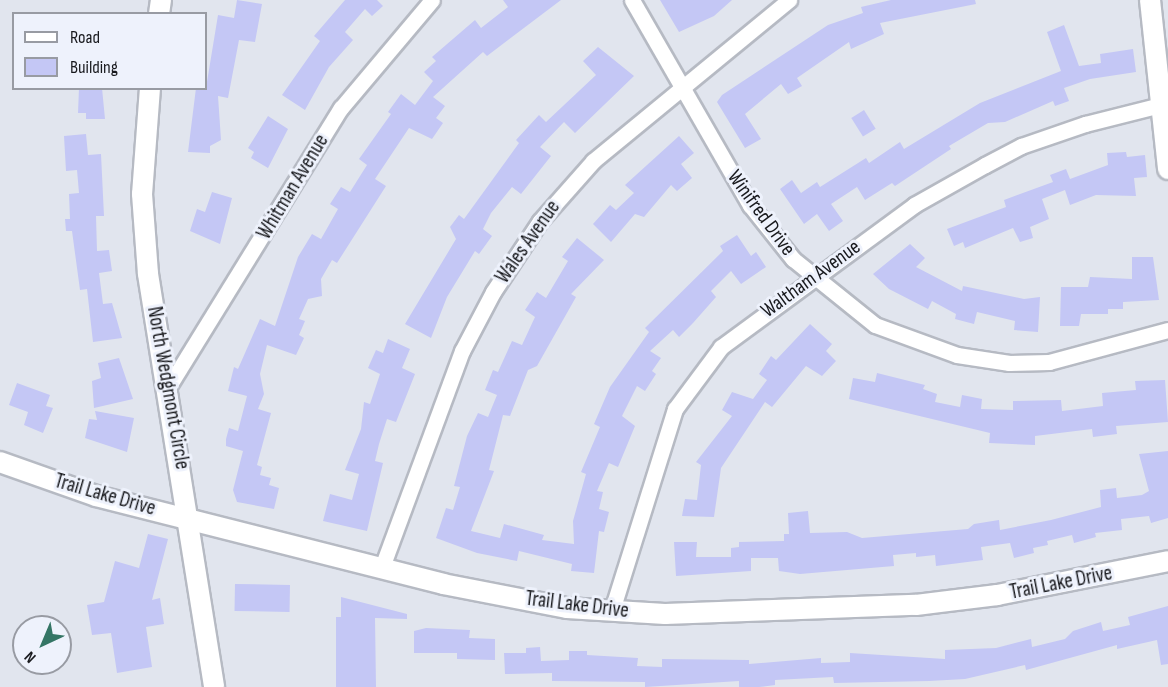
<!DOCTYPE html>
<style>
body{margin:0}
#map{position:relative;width:1168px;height:687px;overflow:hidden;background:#e1e5ee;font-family:"Sofia Sans Condensed",sans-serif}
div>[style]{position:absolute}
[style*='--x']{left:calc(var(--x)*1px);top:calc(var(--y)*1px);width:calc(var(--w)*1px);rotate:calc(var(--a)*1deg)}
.building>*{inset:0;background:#c4c7f5;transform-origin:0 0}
.roads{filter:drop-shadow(2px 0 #b6bac3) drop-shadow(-2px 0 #b6bac3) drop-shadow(0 2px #b6bac3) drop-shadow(0 -2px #b6bac3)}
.minor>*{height:15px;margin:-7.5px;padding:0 7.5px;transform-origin:7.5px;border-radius:7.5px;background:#fff}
.tertiary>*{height:20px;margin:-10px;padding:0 10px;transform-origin:10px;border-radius:10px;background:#fff}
span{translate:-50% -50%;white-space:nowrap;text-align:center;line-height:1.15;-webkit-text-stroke:6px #eef2fc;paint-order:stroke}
.street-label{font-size:21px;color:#18191d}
.legend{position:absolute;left:12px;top:12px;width:195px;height:78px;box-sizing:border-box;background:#eef2fc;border:2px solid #989ba3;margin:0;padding:8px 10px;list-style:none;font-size:18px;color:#18191d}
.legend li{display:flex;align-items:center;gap:12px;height:30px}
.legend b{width:30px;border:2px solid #989ba3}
.north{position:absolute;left:12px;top:615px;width:60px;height:60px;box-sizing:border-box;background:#eef2fc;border:2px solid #989ba3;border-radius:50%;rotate:224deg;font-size:16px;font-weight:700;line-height:24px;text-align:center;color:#18191d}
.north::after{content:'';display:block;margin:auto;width:21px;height:27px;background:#347565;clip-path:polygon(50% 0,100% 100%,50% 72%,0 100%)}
</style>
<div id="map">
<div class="building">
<i style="clip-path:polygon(237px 0,262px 4px,255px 42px,239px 40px,228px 98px,218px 96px,221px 140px,210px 146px,210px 153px,188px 152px,196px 88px,206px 88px,218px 15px,234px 18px)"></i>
<i style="clip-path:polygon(345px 0,377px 0,383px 6px,372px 16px,365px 9px,345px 32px,353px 40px,329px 67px,305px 110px,282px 95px,320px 41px,314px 36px)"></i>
<i style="clip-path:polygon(503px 0,561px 0,487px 56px,483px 52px,433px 97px,445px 106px,436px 118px,443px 123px,432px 139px,409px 128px,375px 179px,386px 186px,337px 263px,332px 260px,321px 279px,322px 296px,308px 299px,299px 319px,305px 321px,299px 335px,304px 338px,296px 355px,267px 345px,260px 374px,264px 394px,258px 409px,271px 413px,257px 465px,262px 467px,260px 475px,271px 478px,269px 485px,279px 488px,274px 509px,237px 502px,233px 490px,243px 451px,226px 446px,226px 439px,229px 428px,238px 431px,247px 396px,228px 391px,234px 367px,238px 369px,260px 319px,275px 326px,298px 257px,312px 234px,321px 239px,338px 209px,330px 204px,341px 187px,350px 192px,367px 165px,359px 159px,391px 114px,388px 112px,401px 94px,415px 105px,433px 81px,424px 72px,436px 61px,432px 57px,475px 20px,481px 28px,508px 7px)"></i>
<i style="clip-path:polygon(660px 0,732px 0,714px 16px,679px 32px)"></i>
<i style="clip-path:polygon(891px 0,975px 0,976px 4px,880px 23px,884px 34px,851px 49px,849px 42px,797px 78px,802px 86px,788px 94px,781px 84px,745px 114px,761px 139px,745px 148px,717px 102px,722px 95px,828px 25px,863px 13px,861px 7px)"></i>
<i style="clip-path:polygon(1064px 25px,1079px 66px,1101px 63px,1100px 54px,1133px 49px,1136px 72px,1090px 79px,1064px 88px,1069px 101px,1055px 106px,1053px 101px,1005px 122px,988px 123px,949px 146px,951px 149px,895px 186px,892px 183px,865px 200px,857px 187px,831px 204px,843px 221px,829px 231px,817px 214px,804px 224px,780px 189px,792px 180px,801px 193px,817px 182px,820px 187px,866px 158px,869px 163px,900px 142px,904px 149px,980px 103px,1061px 71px,1047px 32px)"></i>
<i style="clip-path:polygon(598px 47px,634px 76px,575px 133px,564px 122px,540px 147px,551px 156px,521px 194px,512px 187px,491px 213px,483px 229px,492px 236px,479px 254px,475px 251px,447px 297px,431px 338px,405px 324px,456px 239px,450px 227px,459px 215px,464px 219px,519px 143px,516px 140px,539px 115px,546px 122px,596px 75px,583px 61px)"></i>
<i style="clip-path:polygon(79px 88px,102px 88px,105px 119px,86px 119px,86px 113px,78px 113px)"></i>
<i style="left:864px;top:110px;width:22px;height:15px;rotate:58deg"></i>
<i style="clip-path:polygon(268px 116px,288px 129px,268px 168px,251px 158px,254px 152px,248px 148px)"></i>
<i style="clip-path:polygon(86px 134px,88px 155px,101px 154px,104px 216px,96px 216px,97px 251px,109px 250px,112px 271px,99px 273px,103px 304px,112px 303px,122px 338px,93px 342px,87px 289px,80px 290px,72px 231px,66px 231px,65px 219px,70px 219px,69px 194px,79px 193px,77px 170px,66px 171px,64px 136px)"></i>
<i style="clip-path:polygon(679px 136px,694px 153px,681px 164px,692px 178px,677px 191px,671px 185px,644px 217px,635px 214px,611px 242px,593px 224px,610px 205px,616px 210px,634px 193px,625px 185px)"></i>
<i style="clip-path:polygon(1126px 152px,1127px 157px,1145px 155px,1147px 177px,1134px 178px,1136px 196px,1096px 195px,1070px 205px,1065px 190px,1042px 199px,1049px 219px,1030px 227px,1033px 238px,1020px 242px,1013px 228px,965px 248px,963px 242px,954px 246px,947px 229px,1006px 207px,1004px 200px,1053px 182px,1050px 175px,1066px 169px,1070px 179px,1108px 165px,1107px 153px)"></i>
<i style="clip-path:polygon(212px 192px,232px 198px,220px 244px,190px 231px,197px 209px,205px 212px)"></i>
<i style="clip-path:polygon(737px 235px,751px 256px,756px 252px,766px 267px,741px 284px,731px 271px,711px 291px,716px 297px,693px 323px,679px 337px,673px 330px,650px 351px,661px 358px,652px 371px,656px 374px,645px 391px,637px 386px,622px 416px,635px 426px,618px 467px,609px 463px,597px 491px,603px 492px,599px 509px,609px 512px,604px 532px,599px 531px,594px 573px,571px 571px,572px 564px,519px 551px,517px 561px,477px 553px,436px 538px,446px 508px,453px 510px,460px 487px,454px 486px,467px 436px,478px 413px,488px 417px,497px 395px,485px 390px,493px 370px,498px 372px,512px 341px,522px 345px,535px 317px,525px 310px,537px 292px,546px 298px,568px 261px,562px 257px,577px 238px,604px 260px,571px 294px,576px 297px,537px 366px,528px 370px,510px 416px,503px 415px,489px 470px,494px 471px,471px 531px,500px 538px,504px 524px,544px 535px,542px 540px,574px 544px,573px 521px,586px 474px,581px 472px,600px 427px,594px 424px,610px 387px,649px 332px,645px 328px,723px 251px,720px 246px)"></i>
<i style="clip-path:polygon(910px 244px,925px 258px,916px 267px,962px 291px,963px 286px,1024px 299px,1040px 297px,1038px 332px,1014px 330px,1015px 321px,977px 312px,974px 324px,955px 319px,956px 314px,932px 301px,928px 309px,889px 289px,873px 274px)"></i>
<i style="clip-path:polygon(1132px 257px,1153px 257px,1159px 300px,1123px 302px,1123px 309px,1108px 309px,1108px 314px,1081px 314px,1079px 326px,1060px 326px,1061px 287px,1088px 287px,1090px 277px,1132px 279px)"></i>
<i style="clip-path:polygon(810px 324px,832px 344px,826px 351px,836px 361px,822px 376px,806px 366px,772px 407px,765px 402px,721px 468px,714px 517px,682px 516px,685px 499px,697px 500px,701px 465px,696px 462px,732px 416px,722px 410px,732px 392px,753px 399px,767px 380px,759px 374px,771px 356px,776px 360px)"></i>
<i style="clip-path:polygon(388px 339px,410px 349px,402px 368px,415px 374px,396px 422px,387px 419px,379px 444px,375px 461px,383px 463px,367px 531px,323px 521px,330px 494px,352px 500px,359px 474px,345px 470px,361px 429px,364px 402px,370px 404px,380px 374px,368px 368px,376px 350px,383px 353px)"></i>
<i style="clip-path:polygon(119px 358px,133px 399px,94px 408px,92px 381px,101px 378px,98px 363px)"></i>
<i style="clip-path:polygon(877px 373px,925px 385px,923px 389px,937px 394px,935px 402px,960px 407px,962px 395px,982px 399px,981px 409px,1013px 410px,1013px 401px,1061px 400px,1062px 411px,1103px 406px,1102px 393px,1136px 390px,1135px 381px,1165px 380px,1168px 422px,1116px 426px,1117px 434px,1093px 437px,1092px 429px,1035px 436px,1035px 445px,989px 443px,990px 433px,849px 399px,853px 378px,875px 382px)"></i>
<i style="clip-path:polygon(17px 383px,50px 395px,46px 406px,53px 408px,43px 433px,24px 425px,28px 412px,9px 405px)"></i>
<i style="clip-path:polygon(95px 411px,134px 418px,127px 452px,85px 438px,89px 419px,97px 420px)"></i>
<i style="clip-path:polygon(1168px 451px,1168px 518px,1151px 523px,1149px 516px,1121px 519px,1122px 530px,1095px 533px,1096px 537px,1074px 543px,1072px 535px,1047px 541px,1048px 545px,1033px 548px,1034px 553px,1014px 558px,1010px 543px,981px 547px,983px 560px,936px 566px,935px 555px,916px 557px,916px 553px,893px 555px,894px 566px,800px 574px,779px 571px,778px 558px,751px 558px,751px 571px,676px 576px,674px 542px,697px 542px,696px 557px,731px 557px,731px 548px,739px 547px,739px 542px,784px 541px,784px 534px,789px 534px,788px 513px,808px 511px,810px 533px,847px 532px,862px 538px,968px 529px,974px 524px,999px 520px,1000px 530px,1051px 520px,1101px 507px,1100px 490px,1116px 488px,1117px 498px,1142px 495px,1149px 491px,1139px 454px)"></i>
<i style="clip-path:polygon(148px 534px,168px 539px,152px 600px,160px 598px,164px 624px,146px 627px,152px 667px,117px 673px,111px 633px,92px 635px,87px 605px,104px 602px,115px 561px,139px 568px)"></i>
<i style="left:235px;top:584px;width:55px;height:27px;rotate:1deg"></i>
<i style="clip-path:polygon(341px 597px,407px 614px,407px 619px,375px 618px,376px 687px,336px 687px,336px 617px,341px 617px)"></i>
<i style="clip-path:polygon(1168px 606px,1168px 664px,1161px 665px,1157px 640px,1117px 649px,1117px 645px,1026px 670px,1025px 665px,965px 679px,929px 681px,834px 683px,833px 677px,775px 680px,775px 685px,759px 687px,739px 687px,739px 681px,645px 687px,645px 682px,552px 681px,552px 673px,505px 674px,504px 653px,526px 653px,526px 648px,540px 647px,541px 661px,569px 660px,569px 651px,587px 651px,587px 655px,638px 658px,637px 666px,662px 667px,662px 659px,749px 660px,749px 664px,821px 658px,821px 663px,850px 662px,850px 653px,945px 659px,945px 650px,996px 648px,1031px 639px,1032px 647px,1065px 639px,1073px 631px,1101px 622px,1103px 631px,1130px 625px,1128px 617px)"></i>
<i style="clip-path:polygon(426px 628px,470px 630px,469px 638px,495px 639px,495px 660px,457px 659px,457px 653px,414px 653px,414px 631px)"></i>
</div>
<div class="roads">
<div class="minor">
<i style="--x:632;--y:0;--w:237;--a:60.1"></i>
<i style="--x:750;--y:205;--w:69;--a:51.5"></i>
<i style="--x:793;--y:259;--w:105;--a:38.8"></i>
<i style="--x:875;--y:325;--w:87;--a:20.1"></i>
<i style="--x:957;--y:355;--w:53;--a:8.7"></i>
<i style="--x:1009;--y:363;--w:40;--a:-1.4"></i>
<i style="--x:1049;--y:362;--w:123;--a:-15.1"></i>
<i style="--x:169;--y:386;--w:327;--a:-58.3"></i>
<i style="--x:341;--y:108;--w:141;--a:-49.9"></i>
<i style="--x:382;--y:567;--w:230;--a:-69.7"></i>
<i style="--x:462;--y:351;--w:67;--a:-62.3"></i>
<i style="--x:493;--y:292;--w:85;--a:-56.5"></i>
<i style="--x:540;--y:221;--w:80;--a:-48.5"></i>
<i style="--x:593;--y:161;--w:254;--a:-39.4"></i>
<i style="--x:612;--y:610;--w:211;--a:-72.6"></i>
<i style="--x:675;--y:409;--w:77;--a:-53.4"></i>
<i style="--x:721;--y:347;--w:240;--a:-36.3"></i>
<i style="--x:914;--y:205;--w:81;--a:-29.4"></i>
<i style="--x:985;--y:165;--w:41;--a:-27.8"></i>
<i style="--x:1021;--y:146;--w:68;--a:-19"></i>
<i style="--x:1085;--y:124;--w:86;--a:-14.2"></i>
</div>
<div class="tertiary">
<i style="--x:1150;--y:0;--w:170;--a:83.9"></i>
<i style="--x:159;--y:14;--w:14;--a:-82"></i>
<i style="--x:150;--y:88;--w:106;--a:94.3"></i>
<i style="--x:142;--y:194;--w:80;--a:85.7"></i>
<i style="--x:148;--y:274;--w:418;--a:80.9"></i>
<i style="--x:0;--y:462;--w:102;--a:19.5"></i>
<i style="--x:96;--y:496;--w:358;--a:14.2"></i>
<i style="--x:443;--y:584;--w:126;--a:11"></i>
<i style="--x:567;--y:608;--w:98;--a:3.5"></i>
<i style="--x:665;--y:614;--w:251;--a:-2.1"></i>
<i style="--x:916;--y:605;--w:82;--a:-7"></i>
<i style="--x:997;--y:595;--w:174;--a:-11.2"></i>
</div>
</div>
<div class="street-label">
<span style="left:293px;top:187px;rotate:-59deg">Whitman Avenue</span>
<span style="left:761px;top:213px;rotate:54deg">Winifred Drive</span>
<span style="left:528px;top:242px;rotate:-55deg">Wales Avenue</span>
<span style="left:811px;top:279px;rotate:-36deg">Waltham Avenue</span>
<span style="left:168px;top:388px;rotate:80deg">North Wedgmont Circle</span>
<span style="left:105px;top:495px;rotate:16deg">Trail Lake Drive</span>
<span style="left:1061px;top:583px;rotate:-11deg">Trail Lake Drive</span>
<span style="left:577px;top:605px;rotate:7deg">Trail Lake Drive</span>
</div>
<ul class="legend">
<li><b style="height:8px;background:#fff"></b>Road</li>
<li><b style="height:16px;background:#c4c7f5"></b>Building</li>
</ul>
<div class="north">N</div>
</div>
